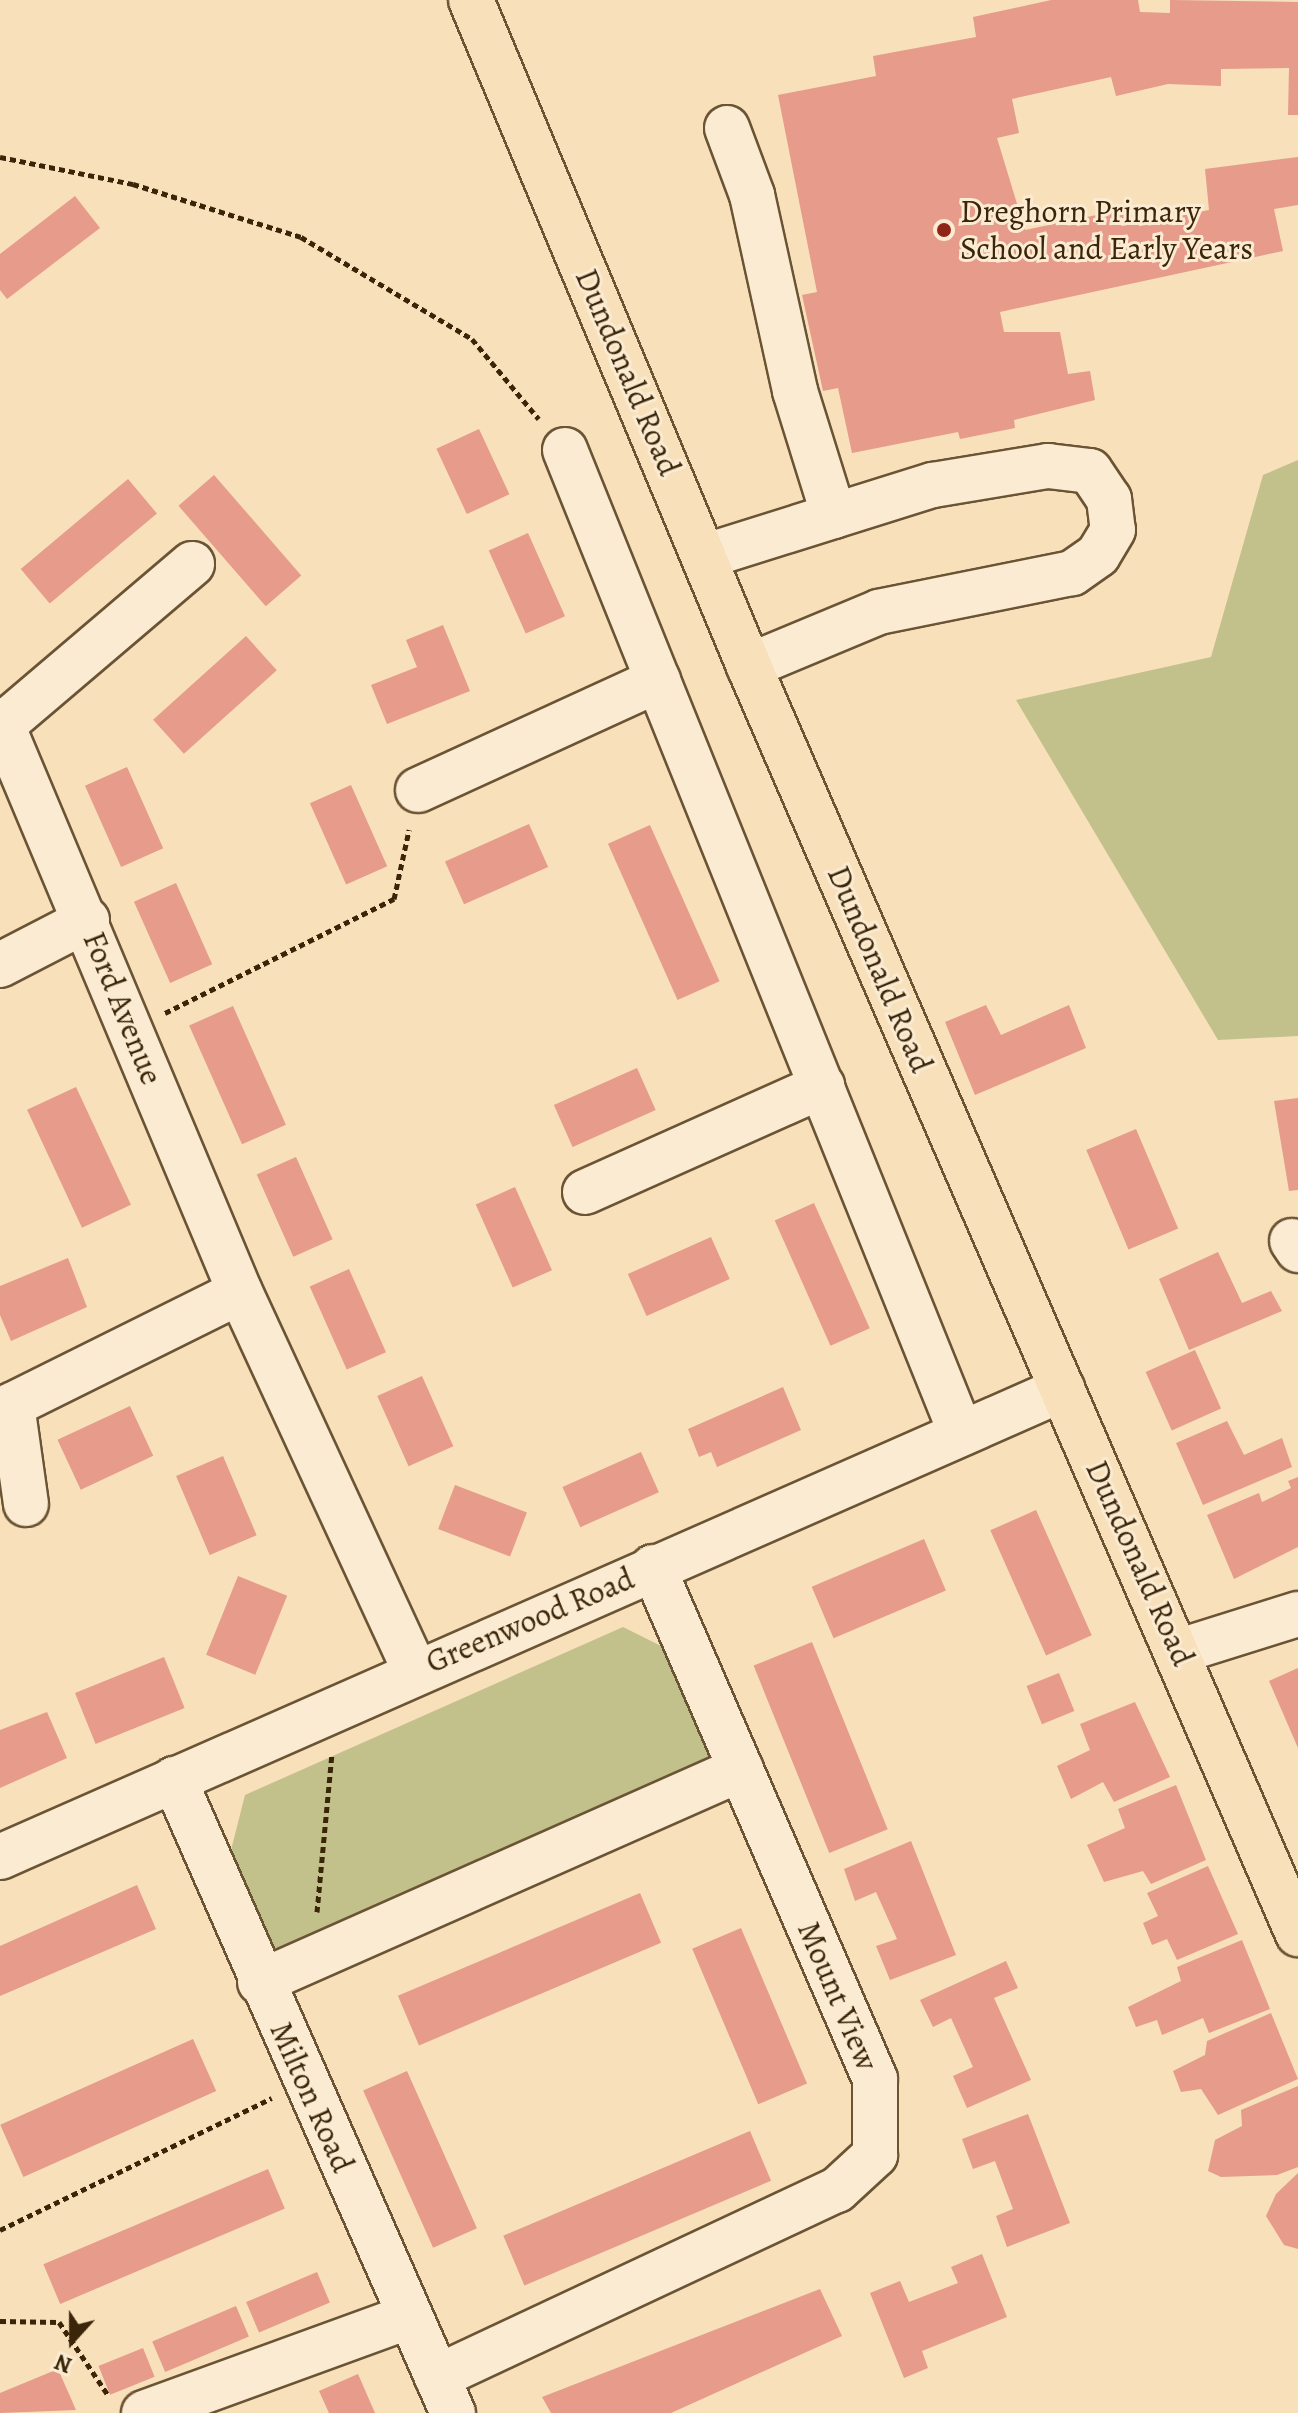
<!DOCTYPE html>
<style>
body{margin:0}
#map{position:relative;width:1298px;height:2413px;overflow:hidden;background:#f7e0ba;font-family:Alegreya,serif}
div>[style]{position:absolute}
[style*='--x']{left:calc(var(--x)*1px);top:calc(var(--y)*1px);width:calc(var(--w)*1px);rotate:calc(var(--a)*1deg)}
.green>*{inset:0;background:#c2c18c}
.building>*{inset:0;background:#e69b8b;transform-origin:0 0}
.path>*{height:5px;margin-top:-2.5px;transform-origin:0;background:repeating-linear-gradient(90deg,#3b2508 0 6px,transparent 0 10px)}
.roads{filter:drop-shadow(2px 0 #6a5434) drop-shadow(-2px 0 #6a5434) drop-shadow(0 2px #6a5434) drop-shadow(0 -2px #6a5434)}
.minor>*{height:44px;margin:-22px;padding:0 22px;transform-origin:22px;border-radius:22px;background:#faebd2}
.major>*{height:44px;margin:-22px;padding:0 22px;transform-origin:22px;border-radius:22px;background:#f7e0ba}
.dots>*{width:22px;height:22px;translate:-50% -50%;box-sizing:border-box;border:4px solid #faebd2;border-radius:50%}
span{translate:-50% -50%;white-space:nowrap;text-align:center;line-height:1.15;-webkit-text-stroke:6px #faebd2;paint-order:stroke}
.poi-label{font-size:32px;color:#3b2508}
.left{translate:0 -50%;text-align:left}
.street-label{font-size:32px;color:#3b2508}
.north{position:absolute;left:32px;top:2301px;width:80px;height:80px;-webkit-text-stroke:6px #faebd2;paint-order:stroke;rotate:201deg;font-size:22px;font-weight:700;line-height:32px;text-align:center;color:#3b2508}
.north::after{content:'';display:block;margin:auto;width:28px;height:36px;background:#3b2508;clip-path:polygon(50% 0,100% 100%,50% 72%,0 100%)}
</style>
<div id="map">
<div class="green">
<i style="clip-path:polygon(1298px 460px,1298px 1036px,1218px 1040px,1016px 700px,1211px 657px,1263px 475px)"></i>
<i style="clip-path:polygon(623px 1627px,667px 1649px,714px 1760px,267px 1959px,229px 1858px,245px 1795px)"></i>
</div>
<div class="building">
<i style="clip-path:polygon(1051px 0,1138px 0,1140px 12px,1170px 13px,1170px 0,1298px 2px,1298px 115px,1288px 115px,1289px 68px,1221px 69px,1221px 86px,1168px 84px,1116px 96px,1111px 77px,1012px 99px,1019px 133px,997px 138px,1025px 230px,1130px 208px,1134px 225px,1209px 210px,1205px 169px,1298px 157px,1298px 205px,1274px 209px,1283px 251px,1000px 312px,1004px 332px,1060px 332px,1068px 374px,1090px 371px,1095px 400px,1014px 420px,1015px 428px,960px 439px,958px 432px,852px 453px,838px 388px,823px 391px,802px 295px,817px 292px,778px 95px,876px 76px,873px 56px,976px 37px,973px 17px)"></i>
<i style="clip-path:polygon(75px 196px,100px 228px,7px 299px,0 290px,0 254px)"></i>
<i style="left:479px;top:429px;width:72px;height:47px;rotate:65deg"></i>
<i style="left:214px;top:475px;width:133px;height:47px;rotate:49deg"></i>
<i style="left:128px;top:479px;width:45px;height:140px;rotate:50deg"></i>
<i style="left:528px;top:533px;width:91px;height:43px;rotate:66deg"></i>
<i style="clip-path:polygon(443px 625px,470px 691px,387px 724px,371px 685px,417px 667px,406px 640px)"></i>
<i style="left:246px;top:636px;width:46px;height:125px;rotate:48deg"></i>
<i style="left:127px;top:767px;width:89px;height:46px;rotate:66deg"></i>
<i style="left:351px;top:785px;width:89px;height:45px;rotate:66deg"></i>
<i style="left:529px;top:824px;width:47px;height:92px;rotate:66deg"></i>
<i style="left:650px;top:825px;width:171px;height:46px;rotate:66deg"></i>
<i style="left:176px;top:883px;width:89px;height:46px;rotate:66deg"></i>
<i style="clip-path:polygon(986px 1005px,1001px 1035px,1069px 1005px,1086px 1048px,975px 1095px,945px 1022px)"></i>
<i style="left:233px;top:1006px;width:130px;height:48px;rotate:66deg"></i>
<i style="left:637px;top:1068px;width:46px;height:91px;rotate:66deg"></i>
<i style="left:76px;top:1087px;width:130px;height:54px;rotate:65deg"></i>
<i style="clip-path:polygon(1298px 1098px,1298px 1190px,1289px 1191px,1274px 1101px)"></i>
<i style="left:1136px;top:1129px;width:108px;height:54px;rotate:67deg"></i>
<i style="left:296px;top:1157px;width:90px;height:43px;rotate:66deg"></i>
<i style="left:515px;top:1187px;width:91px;height:43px;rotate:66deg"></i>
<i style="left:814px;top:1203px;width:137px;height:43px;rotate:66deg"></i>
<i style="left:711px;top:1237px;width:46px;height:91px;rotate:66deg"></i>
<i style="clip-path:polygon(1218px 1252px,1242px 1303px,1271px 1291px,1282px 1311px,1189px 1350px,1159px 1279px)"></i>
<i style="clip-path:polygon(68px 1258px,87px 1307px,11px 1341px,0 1315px,0 1286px)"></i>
<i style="left:349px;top:1269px;width:91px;height:43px;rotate:66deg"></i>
<i style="left:1195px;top:1350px;width:64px;height:54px;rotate:66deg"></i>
<i style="left:422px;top:1376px;width:77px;height:49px;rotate:66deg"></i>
<i style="clip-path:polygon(783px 1387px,801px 1430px,717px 1467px,711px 1452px,699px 1457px,688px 1429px)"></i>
<i style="left:130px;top:1406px;width:55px;height:80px;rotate:65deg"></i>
<i style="clip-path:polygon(1227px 1421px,1244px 1455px,1282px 1438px,1292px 1467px,1203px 1505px,1176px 1443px)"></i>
<i style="left:641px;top:1452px;width:44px;height:86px;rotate:66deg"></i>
<i style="left:223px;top:1456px;width:86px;height:51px;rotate:67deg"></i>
<i style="clip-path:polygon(1298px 1477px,1298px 1547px,1234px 1579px,1207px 1515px,1259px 1493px,1262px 1502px,1291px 1488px,1288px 1481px)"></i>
<i style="left:455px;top:1485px;width:77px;height:47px;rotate:21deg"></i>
<i style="left:1036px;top:1510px;width:137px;height:50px;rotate:66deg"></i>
<i style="left:924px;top:1539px;width:56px;height:122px;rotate:67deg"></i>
<i style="left:238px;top:1576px;width:53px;height:85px;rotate:22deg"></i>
<i style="left:812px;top:1642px;width:202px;height:63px;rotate:68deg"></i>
<i style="left:164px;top:1657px;width:55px;height:96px;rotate:68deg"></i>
<i style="clip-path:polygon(1298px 1668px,1298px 1748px,1269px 1681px)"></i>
<i style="left:1059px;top:1673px;width:41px;height:35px;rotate:68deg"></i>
<i style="clip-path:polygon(1135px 1702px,1170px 1777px,1114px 1802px,1103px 1782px,1071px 1799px,1057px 1766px,1090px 1750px,1080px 1724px)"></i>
<i style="clip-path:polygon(47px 1712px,67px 1758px,0 1788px,0 1730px)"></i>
<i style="clip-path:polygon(1176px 1785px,1206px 1860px,1151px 1884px,1143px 1871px,1104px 1882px,1087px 1845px,1125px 1828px,1118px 1809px)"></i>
<i style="clip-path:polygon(911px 1841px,956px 1955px,890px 1980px,876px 1946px,897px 1939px,876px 1892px,855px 1901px,844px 1869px)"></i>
<i style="clip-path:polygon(1208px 1866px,1238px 1934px,1177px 1960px,1167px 1939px,1152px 1945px,1143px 1923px,1158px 1916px,1147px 1893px)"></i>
<i style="clip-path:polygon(137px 1885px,156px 1929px,0 1996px,0 1946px)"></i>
<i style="left:640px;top:1893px;width:54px;height:263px;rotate:67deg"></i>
<i style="left:741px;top:1928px;width:169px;height:53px;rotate:67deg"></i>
<i style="clip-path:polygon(1242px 1940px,1270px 2009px,1209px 2033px,1203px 2018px,1162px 2035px,1157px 2020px,1136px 2027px,1128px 2007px,1181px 1981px,1177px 1967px)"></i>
<i style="clip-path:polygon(1006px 1961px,1018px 1988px,994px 1998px,1031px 2080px,967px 2108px,953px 2076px,973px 2067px,951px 2018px,933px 2027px,920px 2000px)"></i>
<i style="clip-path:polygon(1271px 2013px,1298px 2079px,1218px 2115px,1201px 2089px,1181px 2092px,1173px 2071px,1205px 2055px,1207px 2041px)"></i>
<i style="left:193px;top:2039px;width:57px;height:211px;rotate:66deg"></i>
<i style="left:407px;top:2071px;width:172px;height:48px;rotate:66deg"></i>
<i style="clip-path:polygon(1298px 2086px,1298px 2167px,1277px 2175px,1221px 2177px,1208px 2171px,1215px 2140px,1242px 2126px,1241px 2110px)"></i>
<i style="clip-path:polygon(1028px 2114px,1070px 2223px,1007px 2247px,996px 2216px,1013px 2209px,995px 2161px,973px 2169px,962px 2139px)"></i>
<i style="left:750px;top:2131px;width:54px;height:268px;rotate:67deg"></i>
<i style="left:268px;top:2169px;width:43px;height:244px;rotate:67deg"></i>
<i style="clip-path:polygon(1298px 2173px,1298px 2249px,1284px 2245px,1266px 2216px,1276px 2194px)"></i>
<i style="clip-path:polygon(982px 2254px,1007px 2317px,922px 2351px,928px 2368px,904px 2378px,870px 2293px,900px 2281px,909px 2302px,958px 2283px,951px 2267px)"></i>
<i style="left:317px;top:2272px;width:33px;height:77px;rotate:67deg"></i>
<i style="clip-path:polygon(820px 2289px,842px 2336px,671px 2413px,551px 2413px,542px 2397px)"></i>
<i style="left:236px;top:2306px;width:33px;height:91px;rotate:67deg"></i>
<i style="left:143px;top:2348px;width:31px;height:48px;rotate:68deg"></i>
<i style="clip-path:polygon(58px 2369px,76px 2410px,0 2413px,0 2393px)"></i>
<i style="clip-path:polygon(358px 2374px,375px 2413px,329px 2413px,319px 2391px)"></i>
</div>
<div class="path">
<i style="--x:0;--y:157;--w:136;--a:11.5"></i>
<i style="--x:133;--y:184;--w:176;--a:17.5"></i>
<i style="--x:301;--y:237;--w:199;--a:30.8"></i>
<i style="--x:472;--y:339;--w:104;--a:50.1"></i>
<i style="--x:165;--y:1013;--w:256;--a:-26.5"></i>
<i style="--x:394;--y:899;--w:71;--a:-77.7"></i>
<i style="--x:317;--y:1912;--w:159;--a:-84.6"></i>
<i style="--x:0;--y:2230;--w:302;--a:-25.9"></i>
<i style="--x:0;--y:2321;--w:59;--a:1"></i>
<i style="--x:59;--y:2322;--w:88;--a:56.1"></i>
</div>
<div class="roads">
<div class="minor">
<i style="--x:727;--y:128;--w:72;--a:69.5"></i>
<i style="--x:752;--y:195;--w:201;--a:77.6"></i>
<i style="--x:795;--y:391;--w:131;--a:72.7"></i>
<i style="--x:565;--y:450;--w:1060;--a:68.06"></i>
<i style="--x:706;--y:556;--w:238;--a:-17.4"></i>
<i style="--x:933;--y:485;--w:117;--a:-9.4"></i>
<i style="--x:1048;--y:466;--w:42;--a:6.8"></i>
<i style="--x:1090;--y:471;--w:34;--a:56"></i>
<i style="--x:1109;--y:499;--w:31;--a:83"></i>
<i style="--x:1113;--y:530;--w:29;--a:121"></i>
<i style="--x:1098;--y:555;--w:32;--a:145"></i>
<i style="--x:1072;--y:573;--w:197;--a:168.6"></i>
<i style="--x:879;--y:612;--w:141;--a:157.4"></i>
<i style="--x:0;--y:720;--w:620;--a:67.24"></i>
<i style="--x:240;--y:1292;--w:417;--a:65.2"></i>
<i style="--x:4;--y:724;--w:247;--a:-40.4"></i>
<i style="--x:418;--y:790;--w:264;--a:-24.6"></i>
<i style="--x:0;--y:965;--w:98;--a:-27.3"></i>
<i style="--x:585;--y:1192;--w:260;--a:-24.1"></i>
<i style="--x:1292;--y:1241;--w:11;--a:56"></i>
<i style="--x:26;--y:1504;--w:100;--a:-98"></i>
<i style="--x:12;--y:1405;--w:254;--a:-26.4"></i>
<i style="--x:1180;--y:1651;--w:124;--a:-17.4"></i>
<i style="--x:174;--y:1779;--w:693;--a:66.25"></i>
<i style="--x:0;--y:1857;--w:1161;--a:-23.76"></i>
<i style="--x:260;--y:1982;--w:526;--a:-23.89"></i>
<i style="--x:437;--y:2377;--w:442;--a:-25.1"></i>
<i style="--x:837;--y:2190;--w:52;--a:-42.6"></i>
<i style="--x:875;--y:2155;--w:76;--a:-90"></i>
<i style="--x:875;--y:2079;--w:558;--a:-113.44"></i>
<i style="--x:144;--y:2413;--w:283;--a:-20"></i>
</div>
<div class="major">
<i style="--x:471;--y:0;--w:722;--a:67.34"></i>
<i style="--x:749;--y:666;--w:1382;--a:66.59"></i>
</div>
</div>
<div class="dots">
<i style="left:944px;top:230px;background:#8f2418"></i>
</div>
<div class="poi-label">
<span class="left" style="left:960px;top:230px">Dreghorn Primary<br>School and Early Years</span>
</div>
<div class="street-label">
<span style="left:628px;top:372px;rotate:67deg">Dundonald Road</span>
<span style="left:880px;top:969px;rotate:67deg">Dundonald Road</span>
<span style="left:123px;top:1008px;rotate:68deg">Ford Avenue</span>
<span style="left:1140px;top:1563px;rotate:66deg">Dundonald Road</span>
<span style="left:530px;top:1620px;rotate:-23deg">Greenwood Road</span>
<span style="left:838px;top:1996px;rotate:67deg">Mount View</span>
<span style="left:312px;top:2097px;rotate:66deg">Milton Road</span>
</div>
<div class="north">N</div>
</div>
